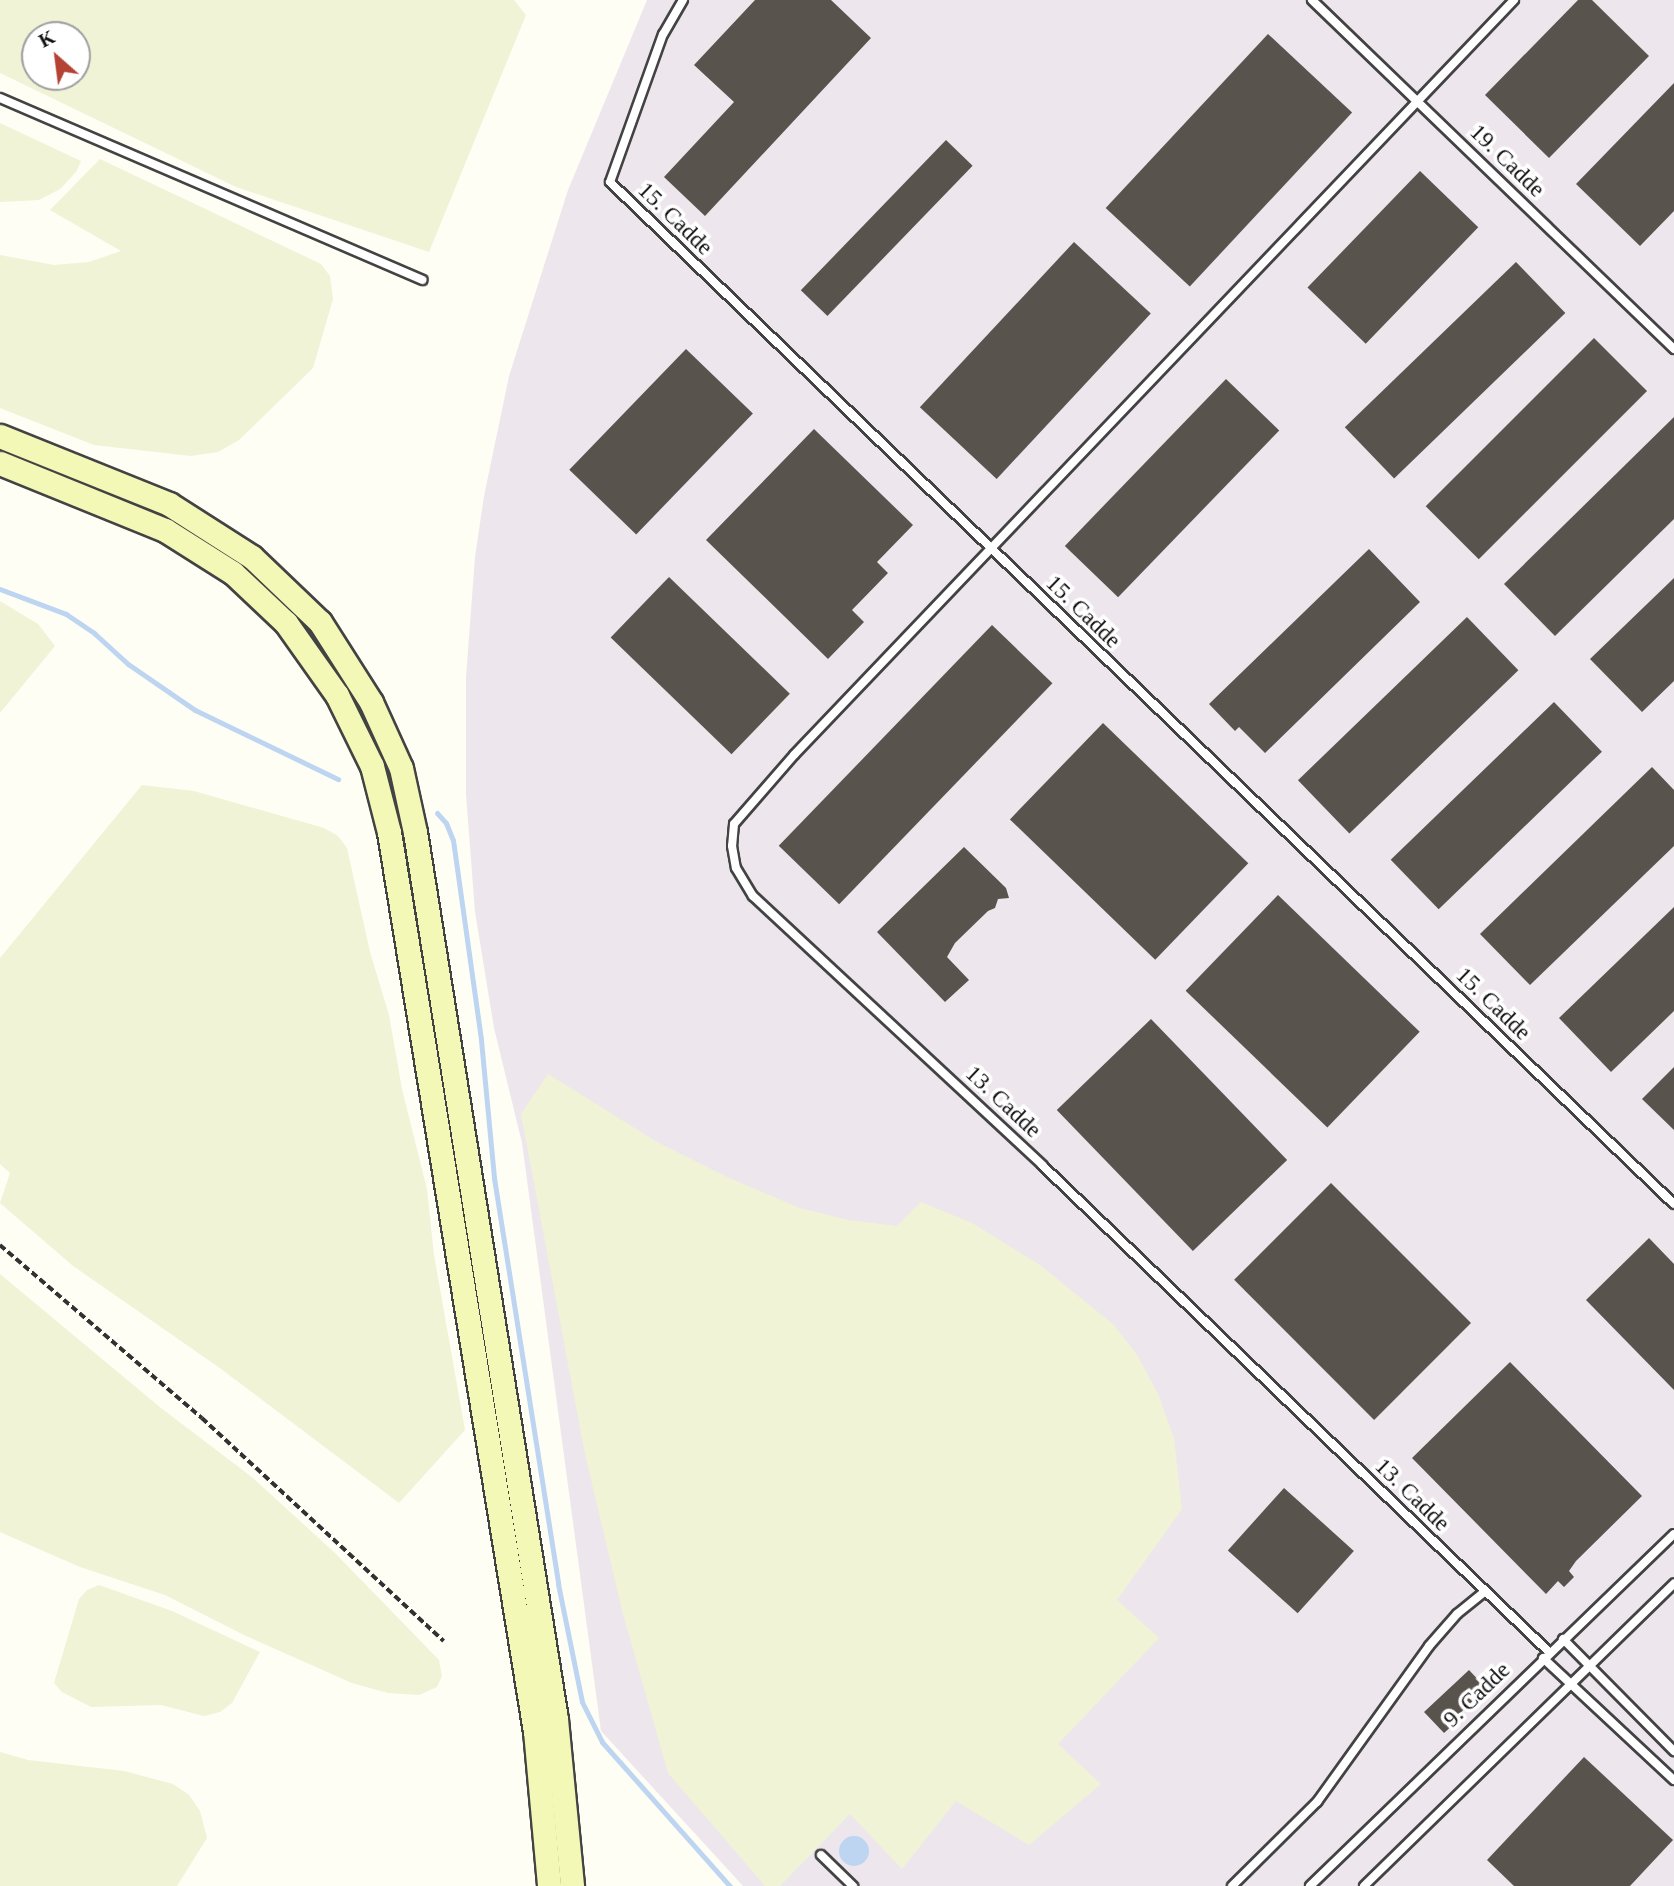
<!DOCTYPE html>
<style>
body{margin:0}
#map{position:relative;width:1674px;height:1886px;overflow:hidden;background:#fefef5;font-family:"Times New Roman",serif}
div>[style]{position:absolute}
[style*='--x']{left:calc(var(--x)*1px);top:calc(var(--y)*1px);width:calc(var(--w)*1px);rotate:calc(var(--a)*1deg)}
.industrial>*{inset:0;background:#eee6ed}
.farmland>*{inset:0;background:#f0f3d6}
.water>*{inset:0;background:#bdd5f1}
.round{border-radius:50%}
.stream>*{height:5px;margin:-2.5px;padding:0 2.5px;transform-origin:2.5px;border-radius:2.5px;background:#bdd5f1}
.building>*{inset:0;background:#58534d;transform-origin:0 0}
.path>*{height:3.5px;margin-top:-1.75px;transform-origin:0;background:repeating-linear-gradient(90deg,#323232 0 7px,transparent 0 10.5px)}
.roads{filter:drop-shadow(2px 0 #434343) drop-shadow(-2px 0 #434343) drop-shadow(0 2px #434343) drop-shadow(0 -2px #434343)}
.lane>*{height:8px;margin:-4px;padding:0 4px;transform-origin:4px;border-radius:4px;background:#fff}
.secondary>*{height:23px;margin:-11.5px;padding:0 11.5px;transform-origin:11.5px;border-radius:11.5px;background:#f4f8b6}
span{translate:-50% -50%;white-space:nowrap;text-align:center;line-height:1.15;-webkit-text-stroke:7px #fff;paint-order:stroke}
.street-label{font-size:23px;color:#101010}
.north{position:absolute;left:21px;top:21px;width:70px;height:70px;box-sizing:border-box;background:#fff;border:2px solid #9f9f9f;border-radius:50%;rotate:332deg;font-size:19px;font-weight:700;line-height:28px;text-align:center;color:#101010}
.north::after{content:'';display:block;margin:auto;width:24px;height:32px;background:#b54333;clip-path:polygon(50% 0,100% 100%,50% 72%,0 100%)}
</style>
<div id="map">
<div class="industrial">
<i style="clip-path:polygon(647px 0,1674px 0,1674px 1886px,743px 1886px,601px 1731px,522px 1143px,494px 1028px,475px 912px,466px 795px,466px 677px,475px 557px,484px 496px,509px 376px,568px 190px)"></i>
</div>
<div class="farmland">
<i style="clip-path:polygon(evenodd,0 0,514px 0,526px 15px,429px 252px,236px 187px,0 73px,0 0,35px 35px,77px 35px,77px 77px,35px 77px,35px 35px)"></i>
<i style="clip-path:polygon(0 123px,81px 161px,76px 172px,60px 189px,39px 200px,0 202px)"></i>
<i style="clip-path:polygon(100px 159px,321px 264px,330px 276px,333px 299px,313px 368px,239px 440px,218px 452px,191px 456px,94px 445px,0 408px,0 255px,54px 265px,89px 262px,121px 251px,50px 210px)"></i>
<i style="clip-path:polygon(0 601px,38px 624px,55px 646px,0 713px)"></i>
<i style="clip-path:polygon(142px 785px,194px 791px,324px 828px,338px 836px,347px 848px,370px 952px,389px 1015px,402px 1089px,427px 1189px,434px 1255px,465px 1430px,399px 1503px,217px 1366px,73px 1266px,0 1203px,10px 1173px,0 1164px,0 958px)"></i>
<i style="clip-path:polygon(548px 1074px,657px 1142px,729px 1178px,800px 1208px,848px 1220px,897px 1226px,921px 1202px,972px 1223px,1040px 1265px,1114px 1325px,1137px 1355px,1158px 1394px,1174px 1438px,1182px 1509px,1117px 1600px,1159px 1638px,1058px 1744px,1101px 1784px,1029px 1845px,956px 1801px,902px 1869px,850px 1814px,780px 1886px,765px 1886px,668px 1773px,623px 1614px,585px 1454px,521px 1114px)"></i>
<i style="clip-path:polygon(0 1274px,161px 1408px,253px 1478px,335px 1553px,439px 1660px,442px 1676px,437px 1687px,419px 1695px,388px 1693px,352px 1683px,244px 1635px,165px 1595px,80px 1567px,0 1532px)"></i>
<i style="clip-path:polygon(99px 1585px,172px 1611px,260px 1652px,232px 1703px,220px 1712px,204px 1716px,161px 1705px,91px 1707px,62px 1692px,54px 1683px,79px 1599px,87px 1590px)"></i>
<i style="clip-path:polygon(0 1752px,28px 1760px,124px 1771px,173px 1784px,189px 1795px,200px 1811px,207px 1838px,177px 1886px,0 1886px)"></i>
</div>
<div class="water">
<i class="round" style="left:839px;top:1836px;width:30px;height:30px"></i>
</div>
<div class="stream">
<i style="--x:0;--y:589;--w:71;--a:20.7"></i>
<i style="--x:66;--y:614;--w:34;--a:34"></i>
<i style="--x:94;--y:633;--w:46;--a:42.4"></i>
<i style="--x:128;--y:664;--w:81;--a:34.5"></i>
<i style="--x:195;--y:710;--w:159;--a:25.8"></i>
<i style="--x:437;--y:813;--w:13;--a:48"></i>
<i style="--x:446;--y:823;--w:18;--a:68"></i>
<i style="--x:453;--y:840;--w:202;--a:82"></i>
<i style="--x:481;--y:1040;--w:139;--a:84.6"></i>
<i style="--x:494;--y:1178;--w:411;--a:81"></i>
<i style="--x:558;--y:1584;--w:120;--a:78.5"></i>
<i style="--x:582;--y:1702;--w:45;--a:63.4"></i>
<i style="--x:602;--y:1742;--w:193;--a:48.4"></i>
</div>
<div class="building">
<i style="clip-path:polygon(755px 0,831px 0,871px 38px,705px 216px,664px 177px,734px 102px,694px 65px)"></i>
<i style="clip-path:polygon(1578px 0,1592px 0,1649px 56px,1549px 158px,1485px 95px)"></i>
<i style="left:1268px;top:34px;width:115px;height:238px;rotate:43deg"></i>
<i style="clip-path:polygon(1674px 83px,1674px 211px,1640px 246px,1576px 184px)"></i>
<i style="left:946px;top:140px;width:37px;height:209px;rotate:44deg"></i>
<i style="left:1420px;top:171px;width:81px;height:162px;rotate:44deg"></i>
<i style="left:1074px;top:242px;width:105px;height:226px;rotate:43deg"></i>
<i style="left:1516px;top:262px;width:71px;height:238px;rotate:46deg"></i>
<i style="left:1594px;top:338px;width:75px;height:238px;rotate:45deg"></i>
<i style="left:686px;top:349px;width:93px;height:168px;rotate:44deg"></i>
<i style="left:1226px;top:379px;width:74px;height:232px;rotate:44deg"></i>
<i style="clip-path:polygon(1674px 417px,1674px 519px,1555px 636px,1504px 584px)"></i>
<i style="clip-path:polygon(814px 429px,913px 525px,877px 562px,888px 573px,852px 610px,864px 622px,828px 659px,706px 540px)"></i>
<i style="clip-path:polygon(1369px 549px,1420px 602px,1265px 753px,1239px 727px,1235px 731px,1209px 704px)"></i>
<i style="left:669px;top:577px;width:168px;height:84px;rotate:44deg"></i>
<i style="clip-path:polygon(1674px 578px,1674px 681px,1642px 712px,1590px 659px)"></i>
<i style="left:1467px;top:617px;width:74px;height:235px;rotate:46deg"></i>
<i style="left:992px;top:625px;width:84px;height:307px;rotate:44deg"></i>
<i style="left:1554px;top:702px;width:69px;height:227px;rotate:46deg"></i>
<i style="left:1103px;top:723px;width:202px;height:134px;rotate:44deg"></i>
<i style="clip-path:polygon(1652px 767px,1674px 790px,1674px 846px,1530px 985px,1480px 934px)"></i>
<i style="clip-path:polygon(964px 847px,1006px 888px,1009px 898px,998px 899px,995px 908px,988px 911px,955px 943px,947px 957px,969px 980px,945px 1002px,877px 932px)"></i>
<i style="left:1278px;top:895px;width:197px;height:133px;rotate:44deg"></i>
<i style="clip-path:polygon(1674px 907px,1674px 1011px,1611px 1072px,1559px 1018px)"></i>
<i style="left:1151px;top:1019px;width:196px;height:131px;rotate:46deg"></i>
<i style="clip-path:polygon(1674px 1067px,1674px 1130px,1642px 1099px)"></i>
<i style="left:1331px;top:1183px;width:198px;height:137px;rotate:45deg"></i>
<i style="clip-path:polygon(1649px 1238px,1674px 1264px,1674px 1390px,1586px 1300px)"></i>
<i style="clip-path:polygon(1510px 1362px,1642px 1496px,1576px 1561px,1569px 1571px,1574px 1577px,1564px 1587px,1558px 1581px,1546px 1594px,1412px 1458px)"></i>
<i style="left:1284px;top:1488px;width:94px;height:84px;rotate:42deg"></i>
<i style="clip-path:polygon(1469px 1670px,1486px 1688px,1452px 1721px,1454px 1724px,1444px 1733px,1424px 1712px)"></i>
<i style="clip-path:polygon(1584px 1757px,1673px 1840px,1630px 1886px,1514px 1886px,1487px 1860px)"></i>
</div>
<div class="path">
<i style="--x:0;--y:1245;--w:266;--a:40.6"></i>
<i style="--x:202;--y:1418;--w:329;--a:42.7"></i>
</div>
<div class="roads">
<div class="lane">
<i style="--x:683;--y:0;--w:39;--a:120"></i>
<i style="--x:663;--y:34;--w:157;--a:109.7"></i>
<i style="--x:610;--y:182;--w:1475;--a:43.85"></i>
<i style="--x:1312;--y:0;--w:503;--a:43.95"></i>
<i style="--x:1514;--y:0;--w:1043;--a:133.64"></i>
<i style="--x:794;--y:755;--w:91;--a:131"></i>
<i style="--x:734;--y:824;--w:22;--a:95"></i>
<i style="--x:732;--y:846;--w:22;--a:80"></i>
<i style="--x:736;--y:868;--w:33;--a:59"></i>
<i style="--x:753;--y:896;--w:395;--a:42.9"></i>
<i style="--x:1042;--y:1165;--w:703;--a:43.85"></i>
<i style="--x:0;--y:98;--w:460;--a:23.3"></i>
<i style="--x:1563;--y:1639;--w:158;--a:45.3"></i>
<i style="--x:1543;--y:1658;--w:179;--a:43"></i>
<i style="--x:821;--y:1855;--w:45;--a:44.1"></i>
<i style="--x:1232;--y:1886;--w:120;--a:-44.7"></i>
<i style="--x:1317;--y:1802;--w:192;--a:-54.3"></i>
<i style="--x:1429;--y:1646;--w:43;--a:-48.8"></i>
<i style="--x:1457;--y:1614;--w:36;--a:-39"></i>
<i style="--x:1310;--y:1886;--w:506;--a:-44.04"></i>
<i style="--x:1364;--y:1886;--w:433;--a:-44.3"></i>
</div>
<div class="secondary">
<i style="--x:0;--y:436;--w:182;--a:21.9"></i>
<i style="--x:169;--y:504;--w:98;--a:32.6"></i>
<i style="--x:252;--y:557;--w:94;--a:43.7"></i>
<i style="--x:320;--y:622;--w:95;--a:57.5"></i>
<i style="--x:371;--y:702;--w:72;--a:65.6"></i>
<i style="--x:401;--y:768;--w:66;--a:77.7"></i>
<i style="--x:415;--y:832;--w:898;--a:80.97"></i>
<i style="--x:556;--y:1719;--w:168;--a:84.5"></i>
<i style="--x:0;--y:463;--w:178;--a:22.1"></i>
<i style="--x:165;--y:530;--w:80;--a:32.3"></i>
<i style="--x:233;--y:573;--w:73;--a:43.3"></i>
<i style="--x:286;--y:623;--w:88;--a:54.7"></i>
<i style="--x:337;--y:695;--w:79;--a:63.8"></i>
<i style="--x:372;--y:766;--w:68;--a:75.6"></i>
<i style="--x:389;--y:832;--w:911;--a:80.78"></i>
<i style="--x:535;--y:1731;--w:156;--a:84.8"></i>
</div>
</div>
<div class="street-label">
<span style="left:1507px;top:161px;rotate:44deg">19. Cadde</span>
<span style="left:675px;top:219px;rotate:44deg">15. Cadde</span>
<span style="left:1083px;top:612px;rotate:44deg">15. Cadde</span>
<span style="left:1493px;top:1004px;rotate:44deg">15. Cadde</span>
<span style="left:1003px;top:1102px;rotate:43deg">13. Cadde</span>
<span style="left:1412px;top:1495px;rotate:44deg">13. Cadde</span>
<span style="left:1477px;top:1695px;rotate:-44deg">9. Cadde</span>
</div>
<div class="north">K</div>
</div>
